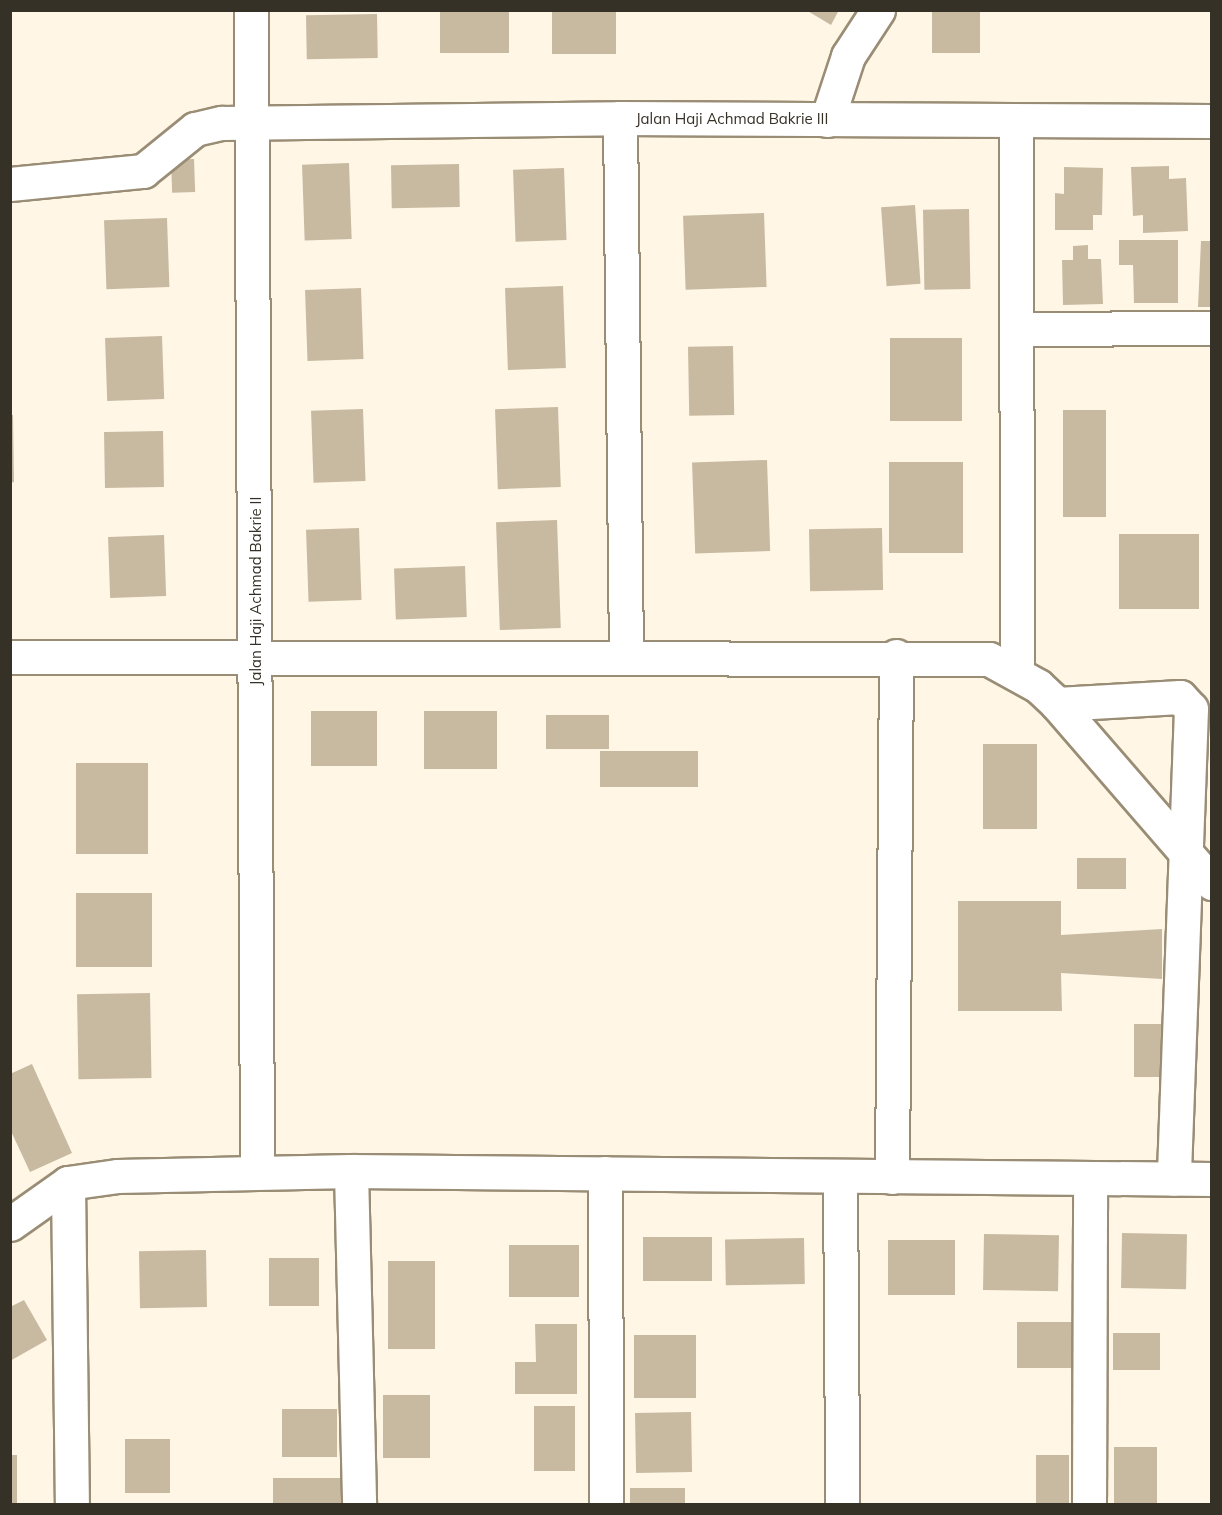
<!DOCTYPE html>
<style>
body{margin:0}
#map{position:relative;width:1222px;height:1515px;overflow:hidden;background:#fff6e6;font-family:Mulish,sans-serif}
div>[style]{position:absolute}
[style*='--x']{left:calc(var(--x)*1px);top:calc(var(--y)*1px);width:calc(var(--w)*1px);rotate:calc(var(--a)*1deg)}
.building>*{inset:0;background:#c8baa1;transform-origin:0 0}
.roads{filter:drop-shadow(2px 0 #9a8d75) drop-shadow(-2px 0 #9a8d75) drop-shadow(0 2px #9a8d75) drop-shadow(0 -2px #9a8d75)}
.street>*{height:33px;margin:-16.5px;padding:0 16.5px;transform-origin:16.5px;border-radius:16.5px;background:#fff}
span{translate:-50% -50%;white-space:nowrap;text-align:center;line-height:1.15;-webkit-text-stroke:4.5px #fff;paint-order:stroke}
.street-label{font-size:15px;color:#363127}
.frame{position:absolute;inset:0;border:12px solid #363127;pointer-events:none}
</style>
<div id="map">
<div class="building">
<i style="left:440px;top:10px;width:69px;height:43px"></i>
<i style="left:552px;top:10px;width:64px;height:44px"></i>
<i style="clip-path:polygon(806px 10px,839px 10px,831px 25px)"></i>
<i style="left:932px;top:10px;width:48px;height:43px"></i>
<i style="left:377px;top:14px;width:44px;height:71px;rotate:89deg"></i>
<i style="left:194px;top:159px;width:33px;height:23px;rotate:88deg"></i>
<i style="left:349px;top:163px;width:76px;height:47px;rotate:88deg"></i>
<i style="left:459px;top:164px;width:43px;height:68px;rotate:89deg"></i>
<i style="clip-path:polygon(1169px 166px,1169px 179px,1186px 178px,1188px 231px,1143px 233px,1143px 215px,1133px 216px,1131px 167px)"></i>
<i style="clip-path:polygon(1064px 167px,1103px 168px,1102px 215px,1093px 215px,1093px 230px,1055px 230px,1055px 193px,1064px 194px)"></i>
<i style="left:564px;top:168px;width:72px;height:51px;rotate:88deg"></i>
<i style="left:915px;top:205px;width:79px;height:34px;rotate:86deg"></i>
<i style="left:969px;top:209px;width:80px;height:46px;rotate:89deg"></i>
<i style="left:764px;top:213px;width:74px;height:81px;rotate:88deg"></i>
<i style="left:167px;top:218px;width:69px;height:63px;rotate:88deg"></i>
<i style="clip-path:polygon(1119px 240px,1178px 240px,1178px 303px,1134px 303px,1133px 265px,1119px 265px)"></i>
<i style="clip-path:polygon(1201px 241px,1212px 241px,1212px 307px,1198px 307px)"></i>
<i style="clip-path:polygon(1088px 245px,1088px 259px,1101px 259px,1103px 304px,1063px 305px,1062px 260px,1073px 260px,1073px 246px)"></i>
<i style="left:563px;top:286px;width:82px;height:58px;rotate:88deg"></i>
<i style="left:361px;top:288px;width:71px;height:56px;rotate:88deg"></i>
<i style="left:162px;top:336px;width:63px;height:57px;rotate:88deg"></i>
<i style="left:890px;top:338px;width:72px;height:83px"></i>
<i style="left:733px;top:346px;width:69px;height:45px;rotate:89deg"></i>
<i style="left:558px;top:407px;width:80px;height:63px;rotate:88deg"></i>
<i style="left:363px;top:409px;width:72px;height:52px;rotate:88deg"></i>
<i style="left:1063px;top:410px;width:43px;height:107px"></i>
<i style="clip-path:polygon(10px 415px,13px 415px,14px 482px,10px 483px)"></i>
<i style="left:163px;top:431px;width:56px;height:59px;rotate:89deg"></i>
<i style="left:767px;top:460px;width:91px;height:75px;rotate:88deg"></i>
<i style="left:889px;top:462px;width:74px;height:91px"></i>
<i style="left:557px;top:520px;width:108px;height:61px;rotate:88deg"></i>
<i style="left:359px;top:528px;width:72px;height:53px;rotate:88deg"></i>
<i style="left:882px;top:528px;width:62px;height:73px;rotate:89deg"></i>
<i style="left:1119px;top:534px;width:80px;height:75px"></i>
<i style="left:164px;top:535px;width:61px;height:56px;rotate:88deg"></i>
<i style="left:465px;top:566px;width:51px;height:71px;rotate:88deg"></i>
<i style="left:311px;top:711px;width:66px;height:55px"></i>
<i style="left:424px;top:711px;width:73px;height:58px"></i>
<i style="left:609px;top:715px;width:34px;height:63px;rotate:90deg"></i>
<i style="left:983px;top:744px;width:54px;height:85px"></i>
<i style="left:600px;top:751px;width:98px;height:36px"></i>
<i style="left:76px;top:763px;width:72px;height:91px"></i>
<i style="left:1077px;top:858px;width:49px;height:31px"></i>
<i style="left:76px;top:893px;width:76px;height:74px"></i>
<i style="clip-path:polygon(958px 901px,1061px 901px,1061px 935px,1162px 929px,1162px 979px,1061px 973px,1062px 1011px,958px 1011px)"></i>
<i style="left:150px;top:993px;width:85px;height:73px;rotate:89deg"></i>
<i style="left:1134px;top:1024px;width:29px;height:53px"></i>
<i style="clip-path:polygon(32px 1064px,72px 1153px,30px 1172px,10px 1129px,10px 1074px)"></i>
<i style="left:1122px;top:1233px;width:65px;height:55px;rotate:1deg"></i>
<i style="left:984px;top:1234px;width:75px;height:56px;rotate:1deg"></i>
<i style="left:712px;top:1237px;width:44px;height:69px;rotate:90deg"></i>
<i style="left:804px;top:1238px;width:46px;height:79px;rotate:89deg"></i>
<i style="left:888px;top:1240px;width:67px;height:55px"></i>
<i style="left:579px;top:1245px;width:52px;height:70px;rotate:90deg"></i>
<i style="left:206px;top:1250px;width:57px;height:67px;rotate:89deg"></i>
<i style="left:319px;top:1258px;width:48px;height:50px;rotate:90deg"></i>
<i style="left:388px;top:1261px;width:47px;height:88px"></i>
<i style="clip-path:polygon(24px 1300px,47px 1340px,10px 1361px,10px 1307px)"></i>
<i style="left:1017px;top:1322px;width:55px;height:46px"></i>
<i style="clip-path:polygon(535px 1324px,577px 1324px,577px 1394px,515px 1394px,515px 1362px,536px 1362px)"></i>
<i style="left:1113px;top:1333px;width:47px;height:37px"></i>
<i style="left:634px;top:1335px;width:62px;height:63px"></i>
<i style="left:430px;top:1395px;width:63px;height:47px;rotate:90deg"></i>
<i style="left:534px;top:1406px;width:41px;height:65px"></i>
<i style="left:282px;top:1409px;width:55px;height:48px"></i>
<i style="left:691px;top:1412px;width:60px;height:56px;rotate:89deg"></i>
<i style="left:125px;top:1439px;width:45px;height:54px"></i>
<i style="left:1114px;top:1447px;width:43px;height:57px"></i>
<i style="left:10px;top:1455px;width:7px;height:48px"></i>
<i style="left:1036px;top:1455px;width:33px;height:49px"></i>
<i style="left:273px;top:1478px;width:68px;height:26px"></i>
<i style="left:630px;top:1488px;width:55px;height:16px"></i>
</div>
<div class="roads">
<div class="street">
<i style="--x:251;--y:10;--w:1162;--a:89.7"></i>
<i style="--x:620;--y:118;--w:538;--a:89.36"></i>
<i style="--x:827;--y:120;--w:67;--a:-71.8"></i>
<i style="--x:848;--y:56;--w:55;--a:-56.9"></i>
<i style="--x:1016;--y:121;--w:552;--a:89.9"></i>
<i style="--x:10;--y:184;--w:134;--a:-5.6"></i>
<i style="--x:143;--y:171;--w:67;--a:-38.9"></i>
<i style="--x:195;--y:129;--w:28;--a:-13"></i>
<i style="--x:222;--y:123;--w:398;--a:-0.7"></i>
<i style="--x:620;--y:118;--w:592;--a:0.29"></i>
<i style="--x:1017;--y:329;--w:195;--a:-0.3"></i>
<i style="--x:10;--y:657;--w:979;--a:0.12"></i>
<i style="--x:989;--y:659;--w:56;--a:28.9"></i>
<i style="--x:1038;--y:686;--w:26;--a:43"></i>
<i style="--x:1057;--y:704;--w:237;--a:49.1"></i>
<i style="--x:1057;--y:704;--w:123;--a:-3.3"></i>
<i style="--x:1180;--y:697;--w:16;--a:47"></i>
<i style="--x:1191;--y:709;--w:470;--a:92.1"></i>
<i style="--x:351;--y:1171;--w:333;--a:88.6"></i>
<i style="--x:605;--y:1173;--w:331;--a:89.8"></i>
<i style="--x:892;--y:1177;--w:521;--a:-89.56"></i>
<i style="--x:840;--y:1178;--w:326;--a:89.6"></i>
<i style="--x:68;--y:1183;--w:321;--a:89.3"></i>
<i style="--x:10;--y:1224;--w:71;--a:-35.3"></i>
<i style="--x:68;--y:1183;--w:49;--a:-8.1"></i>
<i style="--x:117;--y:1176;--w:234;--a:-1.2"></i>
<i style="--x:351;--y:1171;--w:861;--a:0.53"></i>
<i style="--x:1089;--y:1504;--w:325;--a:-89.8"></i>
</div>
</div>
<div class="street-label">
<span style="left:732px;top:119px">Jalan Haji Achmad Bakrie III</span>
<span style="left:256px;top:591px;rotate:-90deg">Jalan Haji Achmad Bakrie II</span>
</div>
<div class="frame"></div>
</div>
